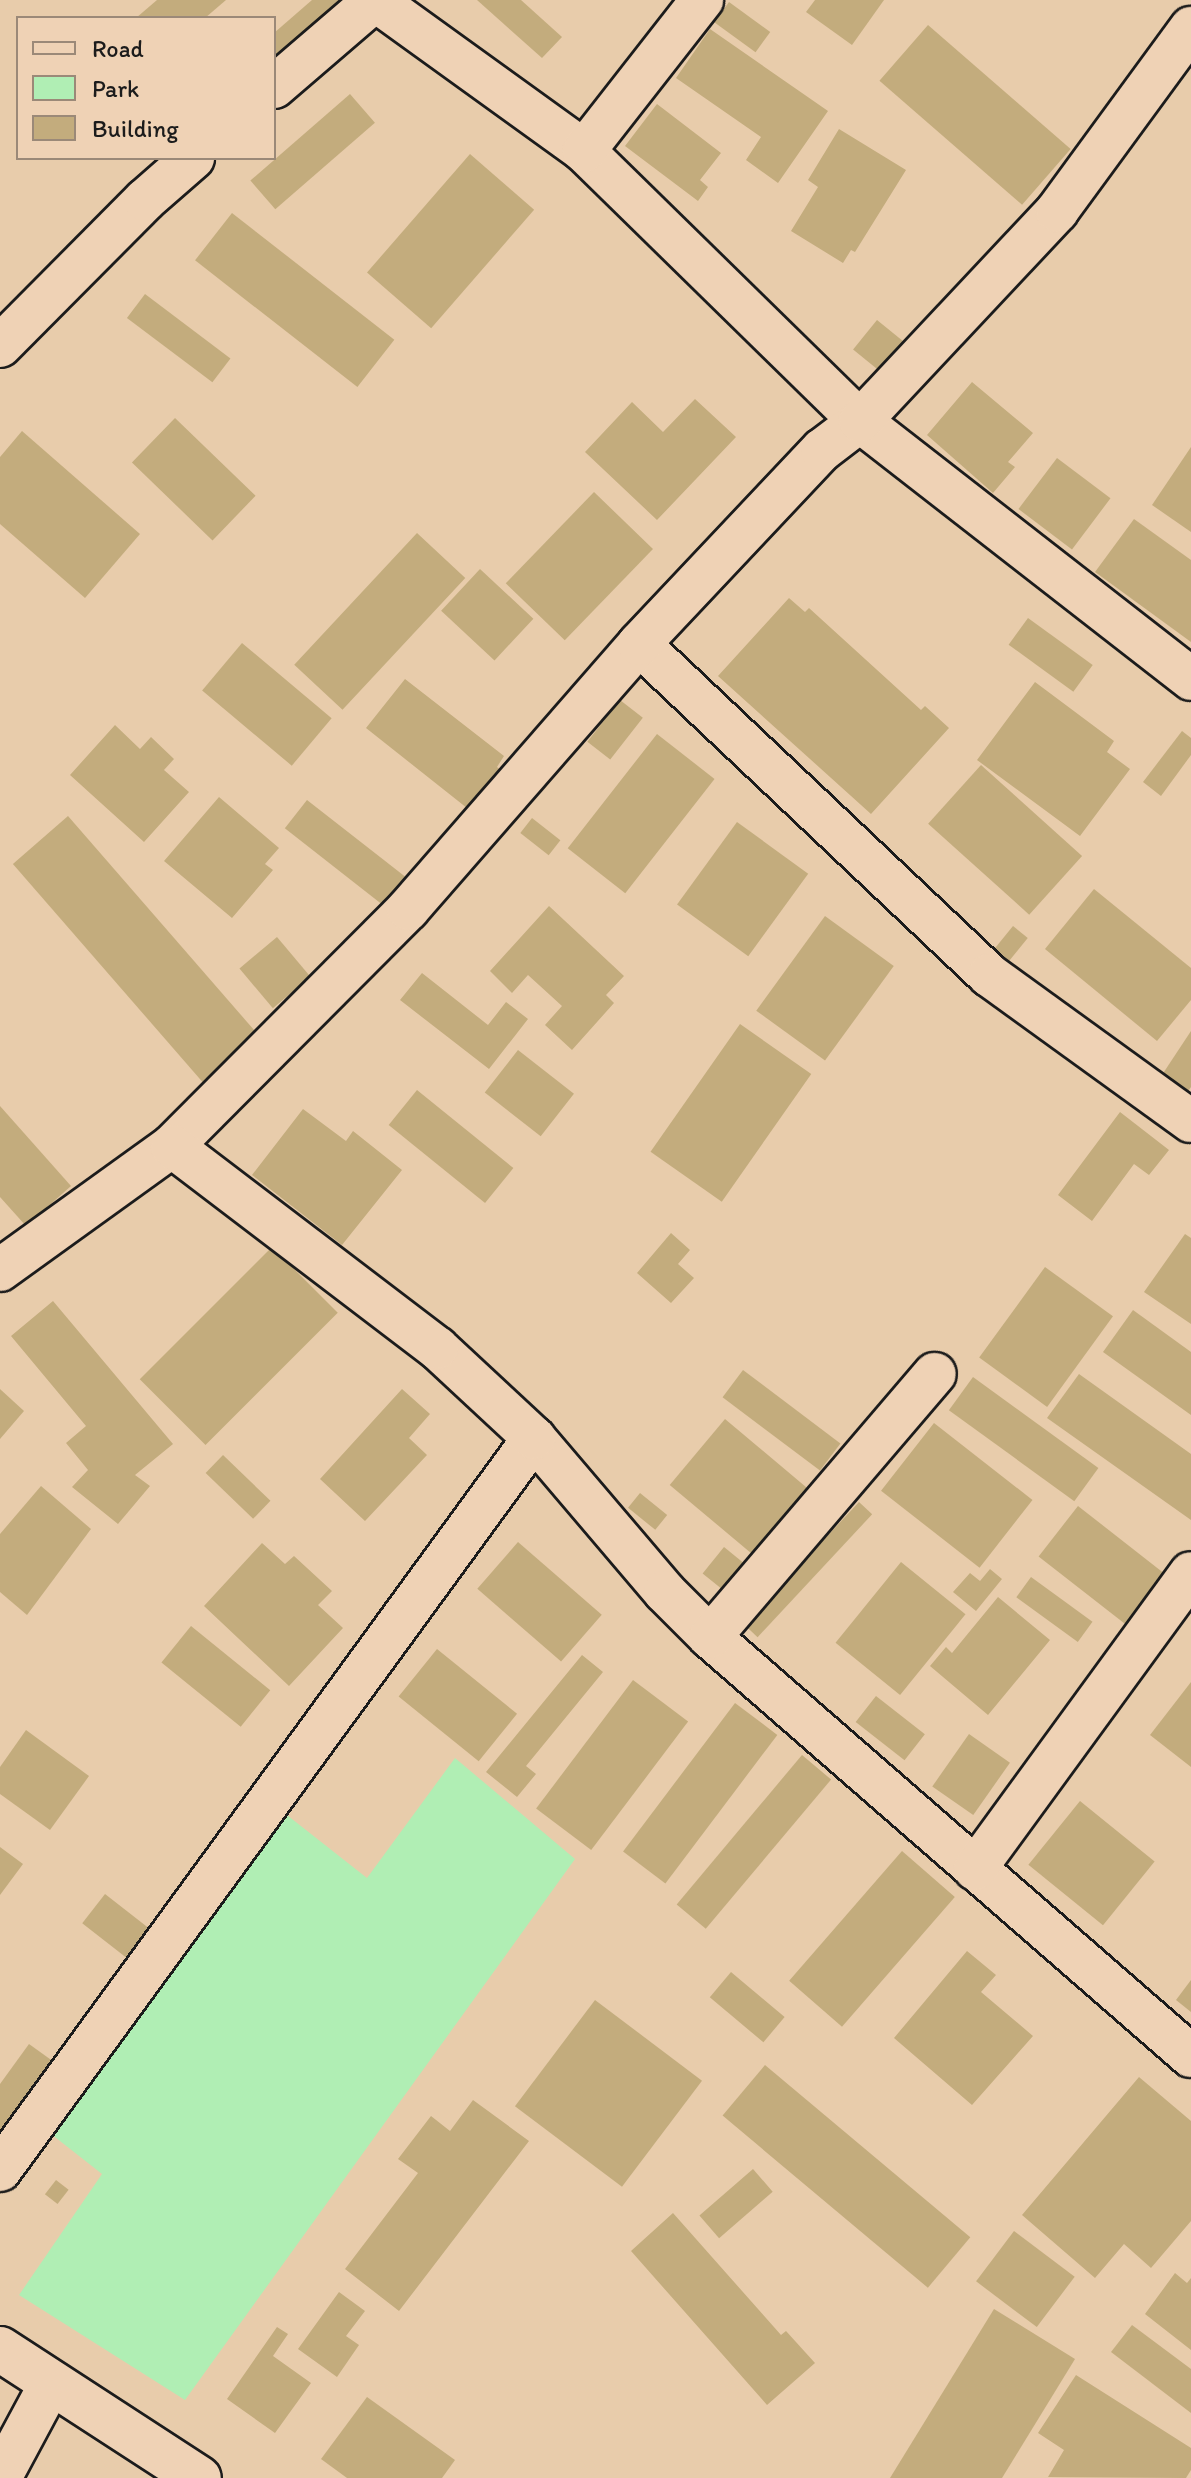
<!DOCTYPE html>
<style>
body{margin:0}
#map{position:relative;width:1191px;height:2478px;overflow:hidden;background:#e8ccab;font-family:Itim,sans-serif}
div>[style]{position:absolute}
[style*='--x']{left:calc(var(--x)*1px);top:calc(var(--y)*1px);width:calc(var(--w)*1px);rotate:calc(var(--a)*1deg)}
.green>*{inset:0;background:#b0eeb4}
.building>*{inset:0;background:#c3ac7d;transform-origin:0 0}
.roads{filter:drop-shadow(2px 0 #1c1c1c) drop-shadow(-2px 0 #1c1c1c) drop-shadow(0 2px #1c1c1c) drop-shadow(0 -2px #1c1c1c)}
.minor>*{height:42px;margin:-21px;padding:0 21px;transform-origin:21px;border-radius:21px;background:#efd2b5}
.tertiary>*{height:44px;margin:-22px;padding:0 22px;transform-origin:22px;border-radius:22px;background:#efd2b5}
span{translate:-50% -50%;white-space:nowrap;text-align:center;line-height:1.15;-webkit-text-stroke:6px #efd2b5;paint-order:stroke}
.legend{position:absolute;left:16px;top:16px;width:260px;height:144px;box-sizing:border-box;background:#efd2b5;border:2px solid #9b8978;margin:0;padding:10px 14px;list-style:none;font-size:24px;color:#1c1c1c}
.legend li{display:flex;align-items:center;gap:16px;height:40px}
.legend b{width:40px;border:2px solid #9b8978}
</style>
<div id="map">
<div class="green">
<i style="clip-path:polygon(455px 1758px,575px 1859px,185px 2400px,19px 2295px,102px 2174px,46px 2130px,278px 1808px,367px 1878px)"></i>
</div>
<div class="building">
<i style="clip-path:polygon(157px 0,226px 0,205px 18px,136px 18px)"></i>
<i style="clip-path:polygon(312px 0,344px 0,274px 67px,274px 33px)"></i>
<i style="clip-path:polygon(477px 0,521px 0,562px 37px,542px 58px)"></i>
<i style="clip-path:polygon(815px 0,884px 0,852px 45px,806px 12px)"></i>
<i style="left:729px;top:2px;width:51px;height:25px;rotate:36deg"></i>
<i style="left:928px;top:25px;width:189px;height:74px;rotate:41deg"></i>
<i style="clip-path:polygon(710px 29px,828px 111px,778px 183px,746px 160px,761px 137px,676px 78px)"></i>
<i style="left:350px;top:94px;width:38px;height:132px;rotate:49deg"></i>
<i style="clip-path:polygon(657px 104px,721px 153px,700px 180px,708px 187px,698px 201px,625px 146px)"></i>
<i style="clip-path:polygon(839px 129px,906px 170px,855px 252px,851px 250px,843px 263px,791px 231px,818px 187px,808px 180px)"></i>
<i style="left:470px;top:154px;width:85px;height:157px;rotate:41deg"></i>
<i style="left:232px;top:213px;width:206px;height:60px;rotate:38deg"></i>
<i style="left:145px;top:294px;width:107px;height:30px;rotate:37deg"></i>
<i style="left:877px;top:320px;width:48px;height:38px;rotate:39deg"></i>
<i style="clip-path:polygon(972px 382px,1033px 433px,1008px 462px,1015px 467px,993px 493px,927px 435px)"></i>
<i style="clip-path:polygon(695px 399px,736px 437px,657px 520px,585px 452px,632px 402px,663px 432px)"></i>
<i style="left:175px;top:418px;width:112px;height:62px;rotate:44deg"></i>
<i style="clip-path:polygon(22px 431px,140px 534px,85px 598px,0 524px,0 457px)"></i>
<i style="clip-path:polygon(1191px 447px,1191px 532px,1152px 505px)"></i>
<i style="left:1057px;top:458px;width:67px;height:64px;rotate:37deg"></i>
<i style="left:594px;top:492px;width:82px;height:127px;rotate:44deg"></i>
<i style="clip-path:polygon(1134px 519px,1191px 560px,1191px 642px,1095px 572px)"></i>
<i style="left:417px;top:533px;width:66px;height:180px;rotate:43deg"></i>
<i style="left:480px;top:569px;width:73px;height:57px;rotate:43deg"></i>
<i style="clip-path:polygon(789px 598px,805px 612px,809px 608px,921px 710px,925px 706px,949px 728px,871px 814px,718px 676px)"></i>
<i style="left:1028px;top:618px;width:80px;height:33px;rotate:36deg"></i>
<i style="left:242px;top:643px;width:117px;height:62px;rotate:40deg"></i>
<i style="clip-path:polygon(405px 679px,504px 756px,497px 767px,503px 772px,472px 812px,366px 728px)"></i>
<i style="clip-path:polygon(1035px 682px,1114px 741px,1107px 752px,1130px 769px,1080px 836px,977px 760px)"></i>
<i style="left:620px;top:700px;width:29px;height:53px;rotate:38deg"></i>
<i style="clip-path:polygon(115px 725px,140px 749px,151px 737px,174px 759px,164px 770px,189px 792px,144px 842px,70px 775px)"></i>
<i style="clip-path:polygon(1182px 731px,1191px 738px,1191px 755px,1161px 796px,1143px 782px)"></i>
<i style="left:657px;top:734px;width:73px;height:145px;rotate:38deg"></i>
<i style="left:981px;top:765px;width:136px;height:79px;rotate:42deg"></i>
<i style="clip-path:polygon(219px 797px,279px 848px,265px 864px,273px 870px,232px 918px,164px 861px)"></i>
<i style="left:307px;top:800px;width:128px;height:36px;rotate:38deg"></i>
<i style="left:68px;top:816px;width:290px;height:73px;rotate:49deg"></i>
<i style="left:532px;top:818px;width:36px;height:19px;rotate:38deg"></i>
<i style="left:737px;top:822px;width:88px;height:102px;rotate:36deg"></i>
<i style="clip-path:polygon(1094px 889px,1191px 968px,1191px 1000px,1157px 1041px,1045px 949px)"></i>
<i style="clip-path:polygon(549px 906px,624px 976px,606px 995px,614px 1003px,572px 1050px,545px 1025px,562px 1006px,528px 975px,512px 993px,490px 971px)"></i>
<i style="left:825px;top:916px;width:85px;height:117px;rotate:36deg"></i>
<i style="left:1013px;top:926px;width:19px;height:39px;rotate:39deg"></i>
<i style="left:277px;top:937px;width:52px;height:49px;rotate:50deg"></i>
<i style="clip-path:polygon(422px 973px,488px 1025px,506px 1002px,528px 1019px,489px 1069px,400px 1000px)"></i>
<i style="left:740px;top:1024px;width:87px;height:156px;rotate:35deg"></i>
<i style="clip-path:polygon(1191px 1031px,1191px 1087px,1177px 1107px,1152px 1090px)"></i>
<i style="left:518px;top:1050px;width:71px;height:54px;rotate:38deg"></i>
<i style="left:417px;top:1090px;width:124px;height:45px;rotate:39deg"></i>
<i style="clip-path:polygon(0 1106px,71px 1186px,26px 1226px,0 1197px)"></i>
<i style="clip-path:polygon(303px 1109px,346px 1141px,353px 1131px,402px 1170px,342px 1245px,252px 1175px)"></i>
<i style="clip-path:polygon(1120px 1112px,1169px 1150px,1149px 1175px,1134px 1164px,1092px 1221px,1058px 1195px)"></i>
<i style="clip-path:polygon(671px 1233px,690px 1250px,678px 1264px,694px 1278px,671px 1303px,637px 1273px)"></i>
<i style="clip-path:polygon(1185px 1234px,1191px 1238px,1191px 1324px,1144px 1292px)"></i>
<i style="left:272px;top:1247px;width:93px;height:187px;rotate:45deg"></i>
<i style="left:1045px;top:1267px;width:84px;height:112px;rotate:36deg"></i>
<i style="clip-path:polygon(53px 1301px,173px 1444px,135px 1475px,150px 1486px,118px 1524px,72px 1487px,88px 1470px,66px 1443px,86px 1426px,11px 1336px)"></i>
<i style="clip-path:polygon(1133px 1310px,1191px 1352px,1191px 1415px,1103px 1352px)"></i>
<i style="left:743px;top:1370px;width:122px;height:34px;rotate:37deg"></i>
<i style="clip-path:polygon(1079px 1374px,1191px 1454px,1191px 1520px,1047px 1418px)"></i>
<i style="left:973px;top:1377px;width:155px;height:41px;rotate:36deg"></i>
<i style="clip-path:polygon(0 1389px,24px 1411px,0 1439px)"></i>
<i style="clip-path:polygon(402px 1389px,430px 1414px,409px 1438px,427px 1455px,365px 1521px,320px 1479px)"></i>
<i style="left:725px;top:1419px;width:113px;height:86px;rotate:40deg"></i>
<i style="left:934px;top:1423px;width:125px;height:86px;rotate:38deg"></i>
<i style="left:223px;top:1455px;width:66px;height:25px;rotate:44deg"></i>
<i style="clip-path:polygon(41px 1486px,91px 1529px,27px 1615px,0 1592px,0 1534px)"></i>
<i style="left:640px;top:1493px;width:35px;height:19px;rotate:39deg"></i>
<i style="left:859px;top:1502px;width:18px;height:168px;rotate:43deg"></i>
<i style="left:1078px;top:1506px;width:118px;height:64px;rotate:38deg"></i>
<i style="left:518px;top:1542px;width:111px;height:62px;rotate:41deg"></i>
<i style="clip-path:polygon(262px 1543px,285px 1564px,294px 1556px,332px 1591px,318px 1605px,343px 1628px,289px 1686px,204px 1606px)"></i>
<i style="left:724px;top:1547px;width:32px;height:34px;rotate:39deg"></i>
<i style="left:901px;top:1562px;width:83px;height:104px;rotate:39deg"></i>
<i style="clip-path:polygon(990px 1569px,1002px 1579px,976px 1611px,953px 1592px,970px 1573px,980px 1581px)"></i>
<i style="left:1031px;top:1577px;width:76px;height:25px;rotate:36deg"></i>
<i style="clip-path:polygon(998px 1597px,1050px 1640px,988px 1715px,930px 1666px,946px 1647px,952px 1653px)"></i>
<i style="left:191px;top:1626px;width:102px;height:47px;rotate:39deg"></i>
<i style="left:437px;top:1649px;width:103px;height:61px;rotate:39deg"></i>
<i style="clip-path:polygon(582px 1655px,603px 1672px,526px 1766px,536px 1774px,517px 1797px,486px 1772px)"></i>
<i style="left:633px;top:1680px;width:69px;height:161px;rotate:37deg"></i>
<i style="clip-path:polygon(1191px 1682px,1191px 1767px,1150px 1735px)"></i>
<i style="left:876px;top:1696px;width:62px;height:33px;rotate:38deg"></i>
<i style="left:735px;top:1703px;width:53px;height:186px;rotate:37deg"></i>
<i style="clip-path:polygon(26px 1730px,89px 1776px,50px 1830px,0 1794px,0 1767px)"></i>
<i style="left:969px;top:1734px;width:50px;height:64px;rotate:35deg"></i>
<i style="left:802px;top:1755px;width:38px;height:195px;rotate:40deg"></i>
<i style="left:1080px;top:1801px;width:96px;height:82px;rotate:39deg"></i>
<i style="clip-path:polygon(0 1847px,23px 1864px,0 1895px)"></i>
<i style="left:902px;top:1851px;width:70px;height:172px;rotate:41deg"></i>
<i style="left:105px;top:1894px;width:61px;height:37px;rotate:38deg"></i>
<i style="clip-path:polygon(967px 1951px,996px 1975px,981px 1992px,1033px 2036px,972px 2105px,894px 2038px)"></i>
<i style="left:731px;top:1972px;width:70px;height:33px;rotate:40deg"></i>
<i style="clip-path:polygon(1191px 1980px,1191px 2012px,1176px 2000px)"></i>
<i style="left:595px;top:2000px;width:134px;height:133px;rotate:37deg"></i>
<i style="clip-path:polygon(29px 2044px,61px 2067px,0 2152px,0 2084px)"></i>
<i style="left:765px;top:2065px;width:268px;height:66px;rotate:40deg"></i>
<i style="clip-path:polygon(1139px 2077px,1191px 2121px,1191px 2221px,1151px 2268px,1124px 2244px,1095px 2278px,1022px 2215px)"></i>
<i style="clip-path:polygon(473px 2100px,529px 2141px,399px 2311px,345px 2269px,418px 2173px,398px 2159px,431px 2116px,450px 2131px)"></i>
<i style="left:753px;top:2169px;width:30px;height:71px;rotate:49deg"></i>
<i style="left:56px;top:2180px;width:16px;height:18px;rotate:38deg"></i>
<i style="clip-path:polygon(673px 2213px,781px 2335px,786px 2331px,815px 2363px,767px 2405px,631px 2251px)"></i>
<i style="left:1014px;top:2231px;width:76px;height:63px;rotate:37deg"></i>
<i style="clip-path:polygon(1175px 2273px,1187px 2283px,1191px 2278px,1191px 2350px,1145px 2314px)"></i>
<i style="clip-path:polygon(339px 2292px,365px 2311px,346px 2336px,359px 2345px,337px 2377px,298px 2349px)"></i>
<i style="clip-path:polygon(994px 2309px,1075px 2359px,1002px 2478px,890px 2478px)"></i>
<i style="clip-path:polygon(1132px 2325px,1191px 2369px,1191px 2413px,1111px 2352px)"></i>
<i style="clip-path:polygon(277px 2327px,288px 2334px,273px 2356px,311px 2383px,275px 2433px,227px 2399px)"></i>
<i style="clip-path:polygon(1076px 2375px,1191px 2448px,1191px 2470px,1186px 2478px,1048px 2477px,1064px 2450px,1038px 2433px)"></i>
<i style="clip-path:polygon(367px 2397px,455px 2460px,442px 2478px,347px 2478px,321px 2459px)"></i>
</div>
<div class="roads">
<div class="minor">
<i style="--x:375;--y:0;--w:258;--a:35.8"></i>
<i style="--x:584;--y:151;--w:386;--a:44.4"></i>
<i style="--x:860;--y:421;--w:420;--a:37.9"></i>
<i style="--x:274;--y:87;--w:133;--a:-40.7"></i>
<i style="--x:584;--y:151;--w:192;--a:-52"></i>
<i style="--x:0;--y:346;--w:206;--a:-45.2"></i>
<i style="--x:145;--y:200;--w:64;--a:-41.2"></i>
<i style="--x:639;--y:644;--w:482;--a:43.4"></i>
<i style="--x:989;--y:975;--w:249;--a:35.9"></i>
<i style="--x:0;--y:1270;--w:212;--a:-35.8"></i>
<i style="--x:172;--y:1146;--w:334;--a:-45.1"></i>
<i style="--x:408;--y:909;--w:352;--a:-48.9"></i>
<i style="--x:639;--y:644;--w:267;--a:-46.7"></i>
<i style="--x:822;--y:450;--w:48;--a:-37.3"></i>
<i style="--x:860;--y:421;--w:288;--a:-46.8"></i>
<i style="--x:1057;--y:211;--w:227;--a:-53.8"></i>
<i style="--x:534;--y:1438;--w:202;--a:49.6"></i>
<i style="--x:665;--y:1592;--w:64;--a:45"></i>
<i style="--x:710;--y:1637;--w:638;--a:41.06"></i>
<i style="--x:710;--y:1637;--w:346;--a:-49.5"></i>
<i style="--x:975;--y:1869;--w:366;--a:-53.9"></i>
<i style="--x:0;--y:2170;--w:906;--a:-53.89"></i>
<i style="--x:534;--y:1438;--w:132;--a:-137.1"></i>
<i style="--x:437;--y:1348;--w:333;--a:-142.7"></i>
<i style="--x:0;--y:2478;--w:108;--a:-61.8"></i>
</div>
<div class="tertiary">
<i style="--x:0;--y:2349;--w:237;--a:33"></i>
</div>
</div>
<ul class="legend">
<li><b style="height:10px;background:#efd2b5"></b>Road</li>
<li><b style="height:22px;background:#b0eeb4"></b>Park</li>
<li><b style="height:22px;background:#c3ac7d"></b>Building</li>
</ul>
</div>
